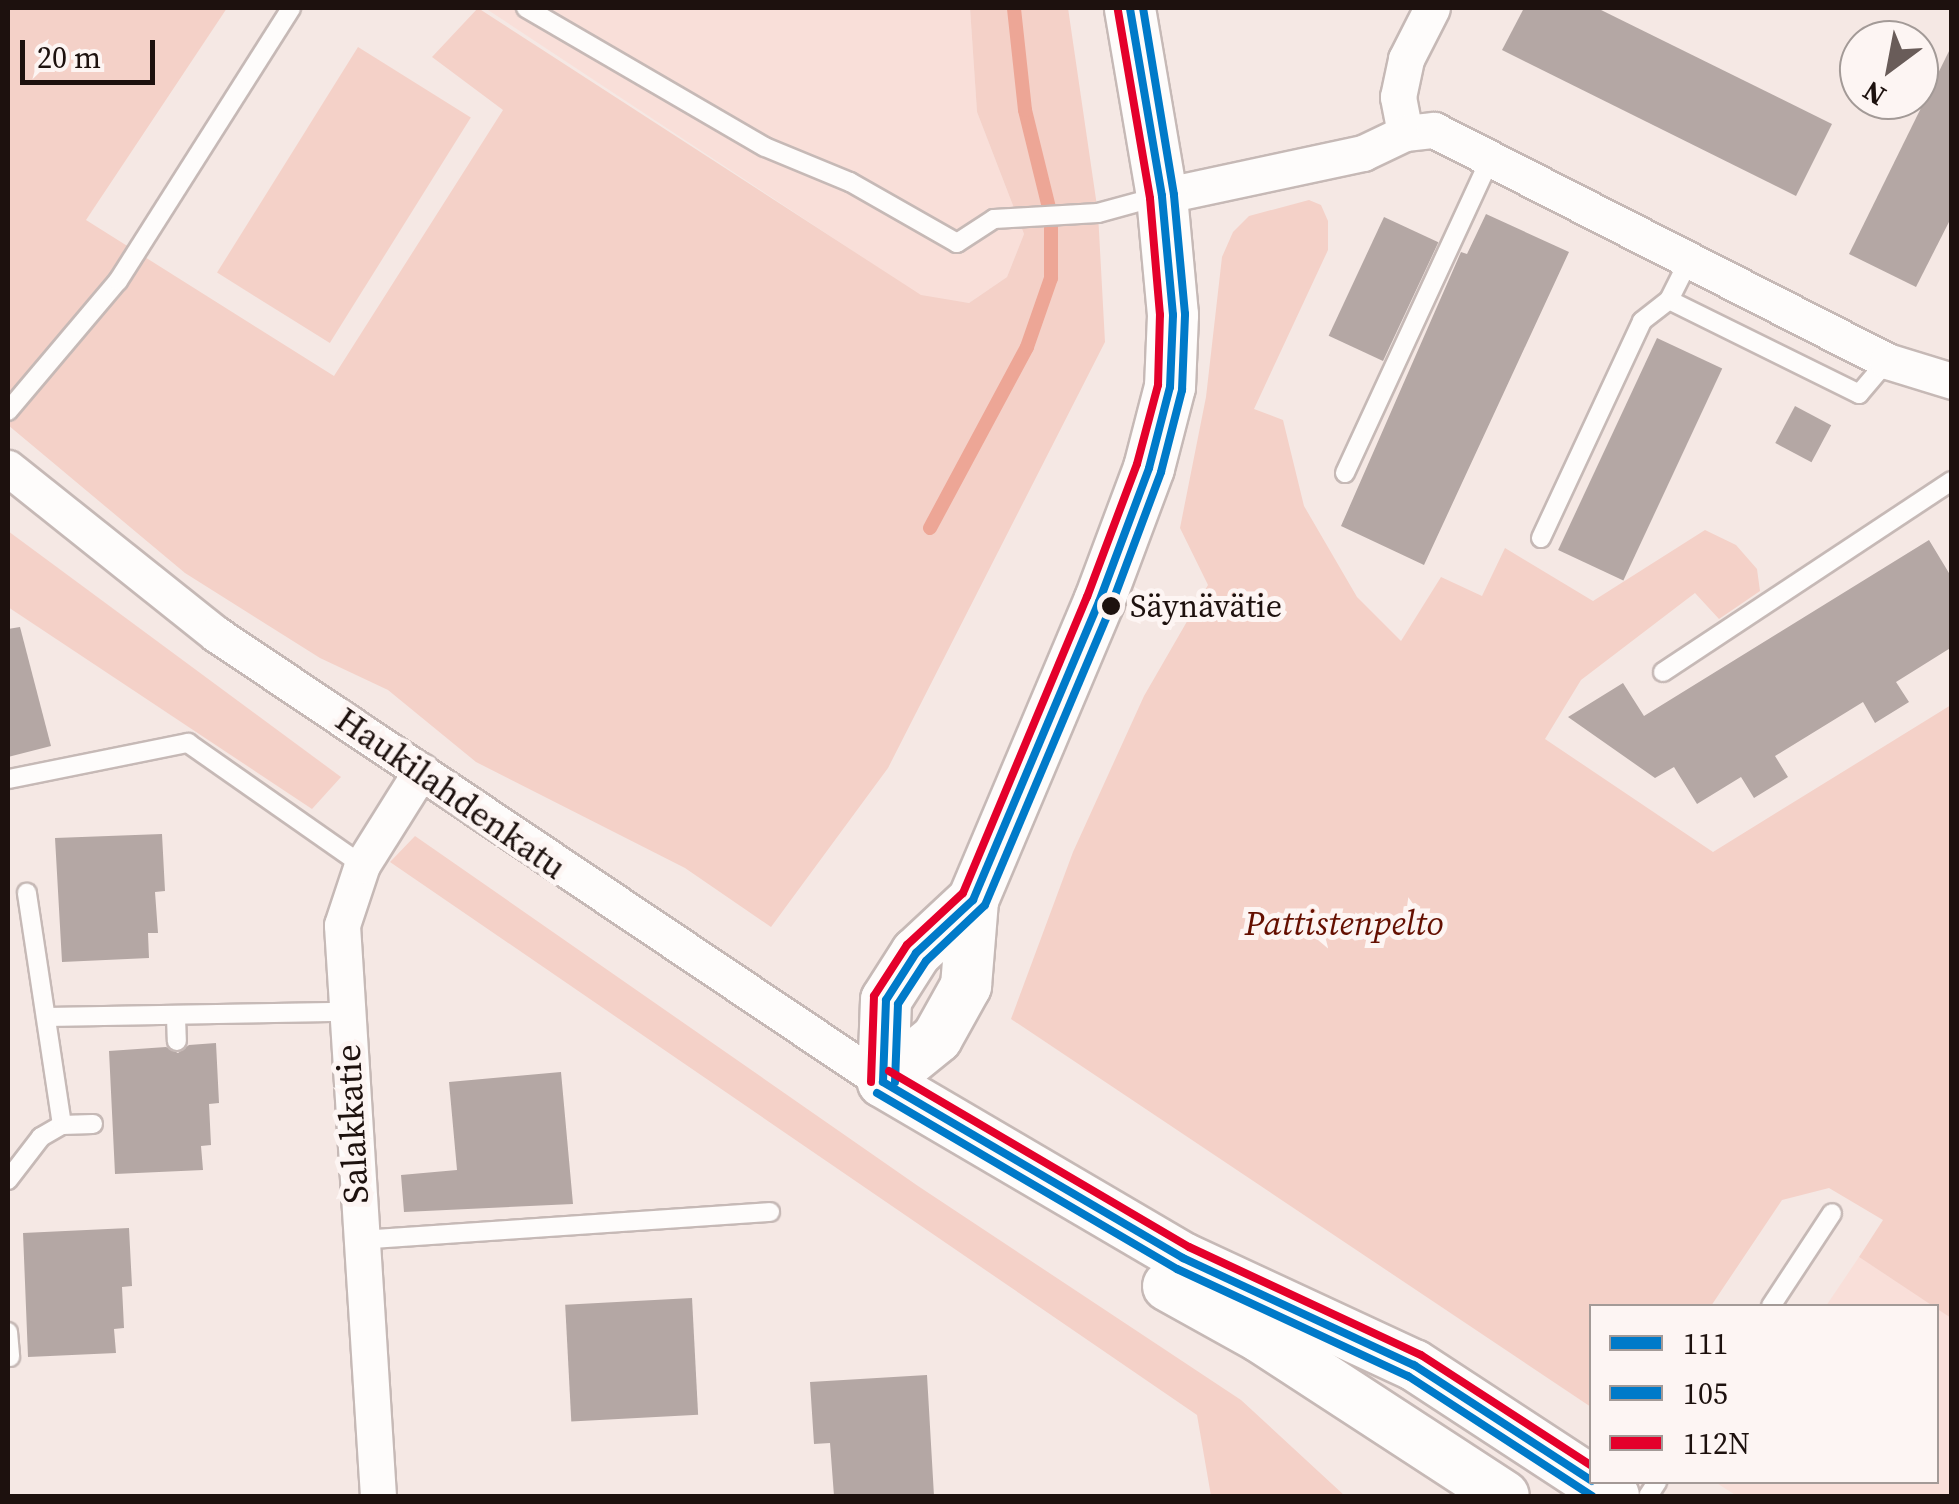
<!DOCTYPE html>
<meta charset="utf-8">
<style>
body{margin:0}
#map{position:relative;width:1959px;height:1504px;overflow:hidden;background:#f5e8e4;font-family:"Source Serif 4",serif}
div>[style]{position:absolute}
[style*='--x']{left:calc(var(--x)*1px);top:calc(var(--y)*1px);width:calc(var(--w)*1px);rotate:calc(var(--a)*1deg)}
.built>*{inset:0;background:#f9dfd9}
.green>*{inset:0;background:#f4d1c8;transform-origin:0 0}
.stream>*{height:14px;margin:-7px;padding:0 7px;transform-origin:7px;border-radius:7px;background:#eda696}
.building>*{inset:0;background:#b4a7a4;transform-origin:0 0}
.roads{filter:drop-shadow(2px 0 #c6b9b6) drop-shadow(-2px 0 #c6b9b6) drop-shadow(0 2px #c6b9b6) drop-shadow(0 -2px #c6b9b6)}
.lane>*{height:18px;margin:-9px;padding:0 9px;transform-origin:9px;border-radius:9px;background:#fefcfb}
.street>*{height:35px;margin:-17.5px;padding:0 17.5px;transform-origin:17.5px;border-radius:17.5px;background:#fefcfb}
.secondary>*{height:50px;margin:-25px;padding:0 25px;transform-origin:25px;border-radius:25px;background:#fefcfb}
.bus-1>*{height:8px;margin:-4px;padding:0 4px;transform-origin:4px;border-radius:4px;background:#007ac9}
.bus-2>*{height:8px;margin:-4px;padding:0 4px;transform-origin:4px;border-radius:4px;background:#007ac9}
.bus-3>*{height:8px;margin:-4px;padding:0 4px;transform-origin:4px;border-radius:4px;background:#e4002b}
.dots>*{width:28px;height:28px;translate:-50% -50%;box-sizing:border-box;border:5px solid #fdf5f3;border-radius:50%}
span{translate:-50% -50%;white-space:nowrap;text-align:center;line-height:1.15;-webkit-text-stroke:10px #fdf5f3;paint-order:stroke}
.bus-label{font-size:32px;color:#1d110e}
.left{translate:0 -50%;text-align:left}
.street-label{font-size:35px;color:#1d110e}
.park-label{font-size:35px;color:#640f00;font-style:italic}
.frame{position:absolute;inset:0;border:10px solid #1d110e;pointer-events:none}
.legend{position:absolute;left:1589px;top:1304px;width:350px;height:180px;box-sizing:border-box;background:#fdf5f3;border:2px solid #a39a97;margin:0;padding:12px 18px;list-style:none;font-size:30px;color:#1d110e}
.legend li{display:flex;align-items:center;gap:20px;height:50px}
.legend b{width:50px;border:2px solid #a39a97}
.north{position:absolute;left:1839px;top:20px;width:100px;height:100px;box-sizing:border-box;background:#fdf5f3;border:2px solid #a39a97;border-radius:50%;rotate:212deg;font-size:28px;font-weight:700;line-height:40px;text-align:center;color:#1d110e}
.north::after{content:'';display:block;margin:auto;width:35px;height:45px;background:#695c59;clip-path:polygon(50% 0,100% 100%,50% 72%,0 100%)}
.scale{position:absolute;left:20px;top:40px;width:135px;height:45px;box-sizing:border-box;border:5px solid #1d110e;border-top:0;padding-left:12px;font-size:30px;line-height:35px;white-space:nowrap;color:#1d110e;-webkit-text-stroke:8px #fdf5f3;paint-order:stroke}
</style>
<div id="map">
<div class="built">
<i style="clip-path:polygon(485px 8px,970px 8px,977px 112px,1024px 234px,1007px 277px,969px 303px,921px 296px)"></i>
<i style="clip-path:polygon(1859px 1257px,1934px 1306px,1826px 1306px)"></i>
<i style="clip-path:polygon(1937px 1308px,1951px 1318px,1951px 1496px,1737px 1496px,1715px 1482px,1936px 1482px)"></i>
</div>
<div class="green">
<i style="clip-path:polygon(8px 8px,227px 8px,86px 220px,334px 376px,503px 110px,432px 57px,478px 8px,921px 295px,969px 303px,1007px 277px,1024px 234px,977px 112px,970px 8px,1068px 8px,1098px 213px,1105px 342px,888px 768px,771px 927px,685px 868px,476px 762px,388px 690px,320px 658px,185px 573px,8px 425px)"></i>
<i style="left:358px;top:47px;width:133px;height:266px;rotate:32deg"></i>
<i style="clip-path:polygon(1309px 200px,1321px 205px,1328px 221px,1328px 250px,1254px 409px,1283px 420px,1304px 506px,1357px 597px,1401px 641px,1441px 577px,1482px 596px,1505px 548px,1593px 601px,1705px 530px,1736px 545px,1757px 569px,1760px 591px,1719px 619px,1695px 593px,1581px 680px,1545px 739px,1713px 852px,1951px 705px,1951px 1318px,1859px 1257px,1883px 1220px,1829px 1188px,1782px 1200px,1711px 1306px,1592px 1306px,1591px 1407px,1011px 1019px,1073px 852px,1144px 696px,1208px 585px,1180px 528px,1206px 397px,1222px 257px,1233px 232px,1249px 216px)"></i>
<i style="clip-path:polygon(8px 531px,341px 777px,312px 809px,8px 607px)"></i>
<i style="clip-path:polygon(415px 836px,918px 1186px,1241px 1400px,1345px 1496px,1211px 1496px,1197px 1415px,390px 862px)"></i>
</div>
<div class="stream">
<i style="--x:930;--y:528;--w:205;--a:-61.8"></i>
<i style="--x:1027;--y:347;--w:73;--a:-70.8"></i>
<i style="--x:1051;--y:278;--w:62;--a:-90"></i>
<i style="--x:1051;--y:216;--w:109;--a:-103.8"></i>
<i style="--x:1025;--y:110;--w:103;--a:-96.2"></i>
</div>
<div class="building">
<i style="clip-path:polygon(1524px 8px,1597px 8px,1832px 124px,1796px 196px,1502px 50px)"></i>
<i style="clip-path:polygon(1952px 45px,1952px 216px,1916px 287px,1849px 254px)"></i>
<i style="clip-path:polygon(1486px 214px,1569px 252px,1424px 565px,1341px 526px,1461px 252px,1467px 254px)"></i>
<i style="left:1384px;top:217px;width:60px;height:131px;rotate:25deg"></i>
<i style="left:1657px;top:338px;width:72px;height:234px;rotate:25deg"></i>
<i style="left:1795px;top:406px;width:41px;height:42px;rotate:28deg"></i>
<i style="clip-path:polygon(1929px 540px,1952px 578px,1952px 647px,1896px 682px,1909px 702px,1875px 723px,1863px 702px,1775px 756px,1788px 777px,1754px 798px,1741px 777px,1697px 804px,1674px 767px,1655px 778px,1568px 717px,1623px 683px,1644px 716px)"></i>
<i style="clip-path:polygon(20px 627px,51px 746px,8px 757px,8px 629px)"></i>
<i style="clip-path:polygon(162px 834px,165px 891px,155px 892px,158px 933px,148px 933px,149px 958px,62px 962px,55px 838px)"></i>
<i style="clip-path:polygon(216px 1043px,219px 1103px,209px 1104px,211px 1145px,201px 1146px,203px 1170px,115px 1174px,109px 1051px,166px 1047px,178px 1053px,189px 1045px)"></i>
<i style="clip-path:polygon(561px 1072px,573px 1204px,404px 1212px,401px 1175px,457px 1170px,449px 1082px)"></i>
<i style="clip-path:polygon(129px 1228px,132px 1286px,122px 1287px,124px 1328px,114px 1329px,116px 1353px,28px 1357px,23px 1233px)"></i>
<i style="left:692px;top:1298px;width:117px;height:127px;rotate:87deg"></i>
<i style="clip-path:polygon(927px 1375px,934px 1496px,834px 1496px,830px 1443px,814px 1444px,810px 1382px)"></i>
</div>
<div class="roads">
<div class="lane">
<i style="--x:526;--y:8;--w:276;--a:30.2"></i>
<i style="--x:765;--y:147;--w:92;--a:22.4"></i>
<i style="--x:850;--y:182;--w:123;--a:29.7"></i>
<i style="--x:957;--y:243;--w:44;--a:-33"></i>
<i style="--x:994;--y:219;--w:104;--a:-3.3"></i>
<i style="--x:1098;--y:213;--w:64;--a:-15.3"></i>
<i style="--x:1669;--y:300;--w:212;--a:26.3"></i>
<i style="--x:1859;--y:394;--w:43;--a:-49.7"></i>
<i style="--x:8;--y:411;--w:170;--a:-49.8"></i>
<i style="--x:118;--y:281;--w:323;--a:-57.6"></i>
<i style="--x:1345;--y:473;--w:346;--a:-65.2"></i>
<i style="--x:1541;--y:538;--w:239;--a:-65"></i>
<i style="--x:1642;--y:321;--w:34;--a:-38"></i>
<i style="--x:1669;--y:300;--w:42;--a:-63.4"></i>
<i style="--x:1663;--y:672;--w:346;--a:-33.5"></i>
<i style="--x:9;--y:779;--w:183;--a:-11.4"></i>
<i style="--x:188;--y:743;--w:213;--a:35"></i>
<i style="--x:47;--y:1017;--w:298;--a:-1"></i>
<i style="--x:176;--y:1017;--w:24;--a:88"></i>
<i style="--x:62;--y:1125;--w:31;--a:-2"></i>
<i style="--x:8;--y:1180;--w:54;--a:-52.5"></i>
<i style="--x:41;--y:1137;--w:24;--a:-30"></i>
<i style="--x:62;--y:1125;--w:235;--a:-98.6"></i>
<i style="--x:359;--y:1240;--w:412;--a:-3.9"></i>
<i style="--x:1771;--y:1306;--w:111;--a:-56.7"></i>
<i style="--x:8;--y:1332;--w:25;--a:85"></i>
<i style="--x:1648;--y:1496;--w:17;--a:-57"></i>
</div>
<div class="street">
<i style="--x:1405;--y:133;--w:37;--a:-101"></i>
<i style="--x:1398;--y:97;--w:39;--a:-78"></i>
<i style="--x:1406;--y:59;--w:57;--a:-63"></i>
<i style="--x:1162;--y:196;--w:206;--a:-12.1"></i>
<i style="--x:1363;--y:153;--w:47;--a:-25.5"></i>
<i style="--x:1405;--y:133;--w:29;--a:-6"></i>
<i style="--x:1434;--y:130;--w:508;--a:27.02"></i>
<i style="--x:1887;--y:361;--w:68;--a:17.1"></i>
<i style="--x:8;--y:468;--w:266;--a:38.6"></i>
<i style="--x:216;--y:634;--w:803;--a:33.89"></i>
<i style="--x:378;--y:1496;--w:572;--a:-93.61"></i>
<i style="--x:342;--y:925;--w:63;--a:-71.6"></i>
<i style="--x:362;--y:865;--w:111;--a:-57.9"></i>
</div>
<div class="secondary">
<i style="--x:883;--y:1082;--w:70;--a:-39.2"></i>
<i style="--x:937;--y:1038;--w:60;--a:-60.9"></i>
<i style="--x:966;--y:986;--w:86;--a:-85.3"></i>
<i style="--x:973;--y:900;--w:324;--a:-67.1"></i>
<i style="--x:1099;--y:602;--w:143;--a:-69.5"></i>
<i style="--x:1149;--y:468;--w:84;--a:-75.5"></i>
<i style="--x:1170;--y:387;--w:72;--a:-87.6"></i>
<i style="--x:1173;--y:315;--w:120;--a:-95.3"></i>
<i style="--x:1162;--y:196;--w:191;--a:-99.7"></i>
<i style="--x:883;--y:1082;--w:348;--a:30.4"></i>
<i style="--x:1183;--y:1258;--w:255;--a:24.9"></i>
<i style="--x:1414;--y:1365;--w:239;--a:33.2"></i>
<i style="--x:883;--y:1082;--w:82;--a:-87.9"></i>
<i style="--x:886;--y:1000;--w:56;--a:-57.4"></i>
<i style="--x:916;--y:953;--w:78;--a:-42.9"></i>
<i style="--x:1168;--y:1286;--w:105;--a:29"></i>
<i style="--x:1260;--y:1337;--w:291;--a:33.1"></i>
</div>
</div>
<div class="bus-1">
<i style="--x:883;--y:1082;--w:82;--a:-87.9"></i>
<i style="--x:886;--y:1000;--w:56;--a:-57.4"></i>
<i style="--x:916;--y:953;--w:78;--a:-42.9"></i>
<i style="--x:973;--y:900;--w:324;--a:-67.1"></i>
<i style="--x:1099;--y:602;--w:143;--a:-69.5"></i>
<i style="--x:1149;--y:468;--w:84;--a:-75.5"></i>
<i style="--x:1170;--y:387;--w:72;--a:-87.6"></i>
<i style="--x:1173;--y:315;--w:120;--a:-95.3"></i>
<i style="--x:1162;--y:196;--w:191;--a:-99.7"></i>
<i style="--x:883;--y:1082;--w:348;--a:30.4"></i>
<i style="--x:1183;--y:1258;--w:255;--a:24.9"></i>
<i style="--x:1414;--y:1365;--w:212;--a:33.1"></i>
</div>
<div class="bus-2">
<i style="--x:895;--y:1082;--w:78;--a:-87.8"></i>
<i style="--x:898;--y:1004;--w:51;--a:-56.9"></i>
<i style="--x:926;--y:961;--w:81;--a:-43.5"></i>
<i style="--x:985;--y:905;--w:324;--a:-67.1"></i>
<i style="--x:1111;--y:606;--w:143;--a:-69.5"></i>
<i style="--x:1161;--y:472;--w:85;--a:-75.6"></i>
<i style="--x:1182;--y:390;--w:76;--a:-87.7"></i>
<i style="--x:1185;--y:314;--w:120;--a:-95.3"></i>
<i style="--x:1174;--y:195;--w:190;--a:-99.4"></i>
<i style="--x:877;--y:1093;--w:348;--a:30.4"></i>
<i style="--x:1177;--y:1269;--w:255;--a:24.9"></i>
<i style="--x:1408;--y:1376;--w:220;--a:33.1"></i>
</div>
<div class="bus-3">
<i style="--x:889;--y:1071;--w:348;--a:30.4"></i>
<i style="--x:1189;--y:1247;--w:256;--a:25"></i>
<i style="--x:1421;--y:1355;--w:204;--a:33"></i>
<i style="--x:871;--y:1082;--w:86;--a:-88"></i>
<i style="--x:874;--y:996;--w:61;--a:-57.1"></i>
<i style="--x:907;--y:945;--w:76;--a:-42.9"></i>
<i style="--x:963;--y:893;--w:321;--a:-67.3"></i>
<i style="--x:1087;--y:597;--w:142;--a:-69.4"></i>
<i style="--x:1137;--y:464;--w:82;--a:-75.1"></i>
<i style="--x:1158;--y:385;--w:70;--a:-88.4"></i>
<i style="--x:1160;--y:315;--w:117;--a:-94.9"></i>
<i style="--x:1150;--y:198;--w:191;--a:-99.7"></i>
</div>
<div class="dots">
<i style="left:1111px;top:606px;background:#1d110e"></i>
</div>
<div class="bus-label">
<span class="left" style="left:1130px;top:606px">Säynävätie</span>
</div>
<div class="street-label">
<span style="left:451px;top:793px;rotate:35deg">Haukilahdenkatu</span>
<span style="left:352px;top:1124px;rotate:-93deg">Salakkatie</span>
</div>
<div class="park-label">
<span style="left:1344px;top:923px">Pattistenpelto</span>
</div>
<div class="frame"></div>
<ul class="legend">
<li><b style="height:12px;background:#007ac9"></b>111</li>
<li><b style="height:12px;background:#007ac9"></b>105</li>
<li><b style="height:12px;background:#e4002b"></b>112N</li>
</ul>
<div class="north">N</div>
<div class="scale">20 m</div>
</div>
